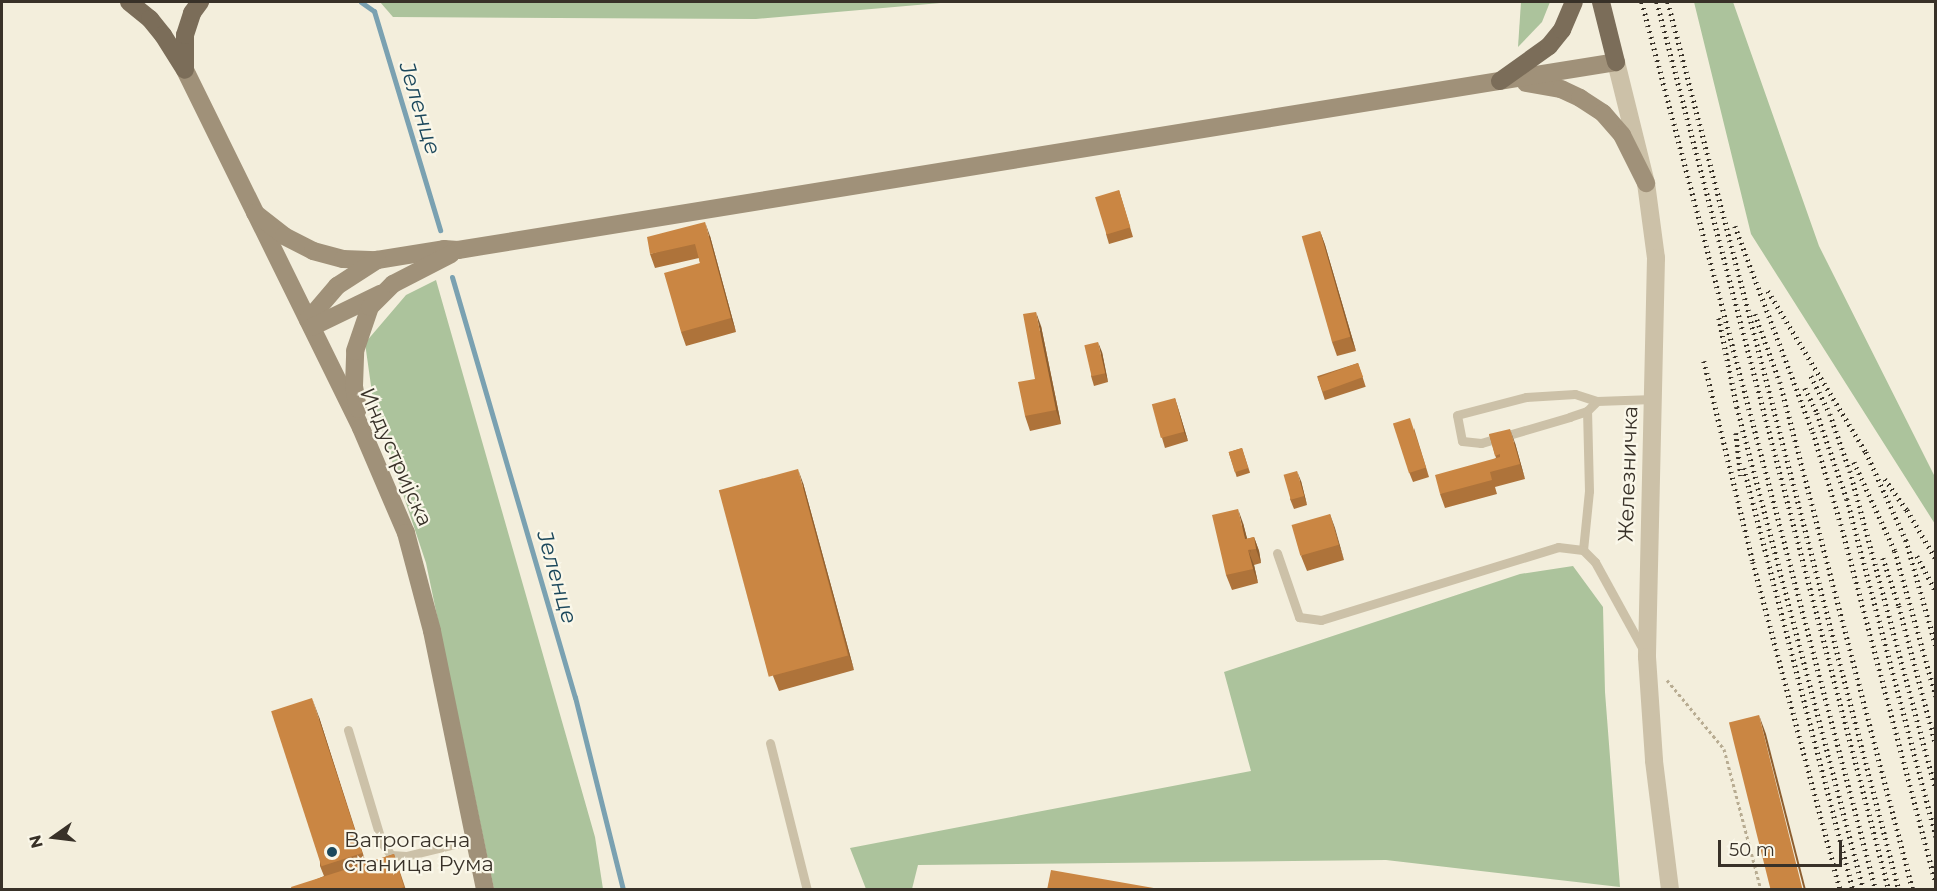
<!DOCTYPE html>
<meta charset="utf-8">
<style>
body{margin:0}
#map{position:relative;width:1937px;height:891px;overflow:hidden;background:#f3eedc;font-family:Montserrat,sans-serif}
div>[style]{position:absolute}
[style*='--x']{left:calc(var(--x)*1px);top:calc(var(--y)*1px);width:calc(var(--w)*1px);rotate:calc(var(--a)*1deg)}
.green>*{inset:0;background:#acc39c}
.stream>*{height:5px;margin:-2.5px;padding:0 2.5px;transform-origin:2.5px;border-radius:2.5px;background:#7aa1b1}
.path>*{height:3px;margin-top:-1.5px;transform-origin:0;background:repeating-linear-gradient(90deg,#b8ac92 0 3px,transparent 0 6px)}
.lane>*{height:9px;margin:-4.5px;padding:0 4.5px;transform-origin:4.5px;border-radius:4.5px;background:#ccc1a8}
.street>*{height:18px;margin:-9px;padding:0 9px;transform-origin:9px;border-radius:9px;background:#ccc1a8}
.secondary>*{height:18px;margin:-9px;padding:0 9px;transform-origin:9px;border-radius:9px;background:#a09179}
.primary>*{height:18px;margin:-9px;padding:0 9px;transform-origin:9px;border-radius:9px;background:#7b6d59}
.rail>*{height:4.5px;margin-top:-2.25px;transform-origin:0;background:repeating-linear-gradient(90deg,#383128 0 1.5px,transparent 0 6px)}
.wall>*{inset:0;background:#ae733a;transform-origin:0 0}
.shaded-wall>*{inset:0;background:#8d5e2f}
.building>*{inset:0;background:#ca8643;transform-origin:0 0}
.dots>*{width:16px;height:16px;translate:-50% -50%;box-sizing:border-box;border:3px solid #faf7e9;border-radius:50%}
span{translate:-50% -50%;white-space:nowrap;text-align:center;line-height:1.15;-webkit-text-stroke:4.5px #faf7e9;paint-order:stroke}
.street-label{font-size:21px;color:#383128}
.poi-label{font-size:21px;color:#383128}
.left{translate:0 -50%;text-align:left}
.water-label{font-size:22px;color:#1c485c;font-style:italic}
.frame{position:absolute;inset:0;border:3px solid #383128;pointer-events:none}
.north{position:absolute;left:24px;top:807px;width:60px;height:60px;-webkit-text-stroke:4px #faf7e9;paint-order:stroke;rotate:256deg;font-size:16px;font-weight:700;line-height:24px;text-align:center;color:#383128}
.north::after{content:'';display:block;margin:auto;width:21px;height:27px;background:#383128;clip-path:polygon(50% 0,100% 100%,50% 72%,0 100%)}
.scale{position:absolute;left:1718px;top:840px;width:124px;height:27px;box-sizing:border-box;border:3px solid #383128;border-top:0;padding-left:8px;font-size:18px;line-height:21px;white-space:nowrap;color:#383128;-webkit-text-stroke:4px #faf7e9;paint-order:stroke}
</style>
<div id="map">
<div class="green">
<i style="clip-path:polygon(380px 2px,952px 2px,756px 19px,393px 17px)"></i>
<i style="clip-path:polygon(1521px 2px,1550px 2px,1542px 22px,1518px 47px)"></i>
<i style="clip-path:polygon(1694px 2px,1733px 2px,1819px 246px,1935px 477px,1935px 524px,1751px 234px)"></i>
<i style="clip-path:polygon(436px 280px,595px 837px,603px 889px,494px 889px,426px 563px,374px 407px,365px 343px,406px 295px)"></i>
<i style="clip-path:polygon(1573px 566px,1603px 607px,1605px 692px,1620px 887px,1386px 860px,918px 865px,912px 889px,866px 889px,850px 848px,1251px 771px,1224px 672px,1520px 574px)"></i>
</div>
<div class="stream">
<i style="--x:361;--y:2;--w:16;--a:35"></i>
<i style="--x:374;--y:11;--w:229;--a:73.2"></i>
<i style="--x:452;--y:277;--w:438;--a:73.7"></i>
<i style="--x:575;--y:697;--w:199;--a:76"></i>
</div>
<div class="path">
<i style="--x:1667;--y:680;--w:89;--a:50.4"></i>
<i style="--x:1724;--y:749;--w:146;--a:75.3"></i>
</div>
<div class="lane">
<i style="--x:1597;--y:401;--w:14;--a:135"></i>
<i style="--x:1587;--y:411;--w:18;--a:161"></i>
<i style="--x:1570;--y:417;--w:93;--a:163.7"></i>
<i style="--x:1481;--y:443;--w:19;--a:-174"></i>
<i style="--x:1462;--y:441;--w:26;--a:-101"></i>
<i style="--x:1457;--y:415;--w:71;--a:-14.6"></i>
<i style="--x:1526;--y:397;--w:49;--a:-3.5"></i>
<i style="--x:1575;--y:394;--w:23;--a:18"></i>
<i style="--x:1597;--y:401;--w:56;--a:-2"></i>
<i style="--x:1583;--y:550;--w:59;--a:-84.2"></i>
<i style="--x:1589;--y:491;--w:80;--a:-91.4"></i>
<i style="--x:1277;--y:553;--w:68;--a:71"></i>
<i style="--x:1299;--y:617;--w:22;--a:8"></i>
<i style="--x:1321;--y:620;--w:248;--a:-17.1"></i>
<i style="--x:1558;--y:547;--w:25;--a:7"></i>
<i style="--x:1583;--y:550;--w:17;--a:45"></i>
<i style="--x:1595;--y:562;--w:104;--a:61.2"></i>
<i style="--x:348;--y:730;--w:118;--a:73.3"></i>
<i style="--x:382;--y:843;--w:15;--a:53"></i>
<i style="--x:391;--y:855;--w:15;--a:4"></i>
<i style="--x:406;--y:856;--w:71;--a:-13.8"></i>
<i style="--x:770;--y:743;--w:152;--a:75.9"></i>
</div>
<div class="street">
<i style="--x:1616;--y:62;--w:125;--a:76.1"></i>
<i style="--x:1646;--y:183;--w:76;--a:82.4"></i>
<i style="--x:1656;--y:258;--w:399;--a:91.3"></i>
<i style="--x:1647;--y:657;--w:104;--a:86.1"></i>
<i style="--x:1654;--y:761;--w:130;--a:82.9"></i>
</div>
<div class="secondary">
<i style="--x:185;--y:70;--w:399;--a:63.8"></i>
<i style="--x:361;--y:428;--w:114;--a:66.8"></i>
<i style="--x:406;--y:533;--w:101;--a:75.1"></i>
<i style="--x:432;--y:631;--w:264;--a:78.4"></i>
<i style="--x:1526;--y:83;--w:36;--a:10"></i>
<i style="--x:1561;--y:89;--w:21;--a:25"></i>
<i style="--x:1580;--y:98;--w:27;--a:33"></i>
<i style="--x:1603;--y:113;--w:29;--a:49"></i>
<i style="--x:1622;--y:135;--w:54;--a:63.4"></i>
<i style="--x:255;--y:213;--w:37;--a:38"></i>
<i style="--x:284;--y:236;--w:33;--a:27"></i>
<i style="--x:313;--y:251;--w:31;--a:15"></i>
<i style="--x:343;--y:259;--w:34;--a:2"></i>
<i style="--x:377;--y:260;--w:68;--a:-9.3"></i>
<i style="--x:444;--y:249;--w:14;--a:4"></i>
<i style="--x:458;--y:250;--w:1173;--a:-9.22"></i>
<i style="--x:308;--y:320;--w:45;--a:-49.5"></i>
<i style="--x:337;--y:286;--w:48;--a:-33"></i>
<i style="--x:312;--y:327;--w:76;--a:-25.9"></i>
<i style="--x:358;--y:409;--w:23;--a:-100"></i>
<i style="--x:354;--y:386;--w:35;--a:-88"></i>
<i style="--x:355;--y:351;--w:46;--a:-71.2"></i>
<i style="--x:370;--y:307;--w:33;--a:-45"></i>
<i style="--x:393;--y:284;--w:65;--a:-27.3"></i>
</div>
<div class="primary">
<i style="--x:129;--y:2;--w:27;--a:39"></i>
<i style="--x:150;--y:19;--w:21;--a:51"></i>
<i style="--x:163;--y:35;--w:41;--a:57.8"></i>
<i style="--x:1601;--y:2;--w:62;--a:76"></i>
<i style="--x:185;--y:68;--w:33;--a:-90"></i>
<i style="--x:185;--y:35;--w:23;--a:-72"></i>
<i style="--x:192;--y:13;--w:14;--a:-54"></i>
<i style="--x:1500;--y:81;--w:60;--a:-35.5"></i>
<i style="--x:1549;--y:46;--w:21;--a:-51"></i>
<i style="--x:1562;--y:30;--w:30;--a:-67"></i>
</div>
<div class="rail">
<i style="--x:1642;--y:2;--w:918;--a:75.24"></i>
<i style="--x:1657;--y:2;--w:918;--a:75.36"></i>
<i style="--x:1668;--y:2;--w:918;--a:75.42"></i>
<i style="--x:1735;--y:226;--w:220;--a:69.3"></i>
<i style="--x:1813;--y:432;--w:96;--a:73.1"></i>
<i style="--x:1841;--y:524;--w:372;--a:75.2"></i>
<i style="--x:1768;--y:291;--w:188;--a:58.7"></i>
<i style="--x:1866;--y:452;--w:97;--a:65.6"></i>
<i style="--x:1906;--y:540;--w:110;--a:74.2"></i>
<i style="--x:1755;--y:314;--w:72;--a:69.8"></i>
<i style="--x:1780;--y:382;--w:525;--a:75.33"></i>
<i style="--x:1719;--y:318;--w:91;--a:78.6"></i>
<i style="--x:1737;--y:407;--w:499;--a:75.3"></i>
<i style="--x:1704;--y:361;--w:207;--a:76.3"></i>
<i style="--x:1753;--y:562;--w:339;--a:75.1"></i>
<i style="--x:1811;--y:376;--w:42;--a:63.4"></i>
<i style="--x:1830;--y:414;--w:60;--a:70.7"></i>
<i style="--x:1850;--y:471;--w:330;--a:74.9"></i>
<i style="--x:1805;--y:388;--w:28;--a:64"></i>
<i style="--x:1817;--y:413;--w:91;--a:70.8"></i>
<i style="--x:1847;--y:499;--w:350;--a:75.2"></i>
<i style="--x:1736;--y:433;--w:43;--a:83.4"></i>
<i style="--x:1854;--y:462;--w:98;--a:65.3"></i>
<i style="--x:1895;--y:551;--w:151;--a:74.2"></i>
<i style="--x:1744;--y:468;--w:436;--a:75.5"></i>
<i style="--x:1885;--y:479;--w:38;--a:55"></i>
<i style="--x:1907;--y:510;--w:57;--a:59.4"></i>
<i style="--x:1917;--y:556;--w:40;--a:62"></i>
<i style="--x:1883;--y:558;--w:51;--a:71.6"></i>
<i style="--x:1899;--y:606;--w:144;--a:75.1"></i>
</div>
<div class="wall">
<i style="clip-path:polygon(1119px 190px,1133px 237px,1109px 244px,1106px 234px)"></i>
<i style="clip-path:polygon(1320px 231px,1325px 245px,1356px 351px,1337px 356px,1332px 342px)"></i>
<i style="clip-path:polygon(710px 236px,736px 332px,686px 346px,681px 332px,700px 263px,699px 258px,655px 268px,650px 254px)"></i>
<i style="clip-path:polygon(1041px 326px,1061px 424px,1030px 431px,1025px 416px,1035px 379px)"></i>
<i style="clip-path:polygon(1102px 352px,1108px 382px,1094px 386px,1091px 376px)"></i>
<i style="left:1358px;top:363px;width:25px;height:43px;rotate:72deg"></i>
<i style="clip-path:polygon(1175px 398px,1188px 441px,1165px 448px,1162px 438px)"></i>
<i style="clip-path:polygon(1414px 428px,1429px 477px,1413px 482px,1409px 472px)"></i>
<i style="clip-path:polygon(1489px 434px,1515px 443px,1525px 479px,1495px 487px,1497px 494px,1445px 508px,1440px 494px,1496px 458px)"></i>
<i style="left:1242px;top:448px;width:26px;height:14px;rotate:72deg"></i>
<i style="clip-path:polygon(1301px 481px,1307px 505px,1294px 509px,1290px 499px)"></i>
<i style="clip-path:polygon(803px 483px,854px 670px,779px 691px,773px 676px)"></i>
<i style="clip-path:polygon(1330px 514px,1344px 560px,1307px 571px,1301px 556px)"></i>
<i style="clip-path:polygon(1243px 523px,1247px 539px,1254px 537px,1259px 551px,1261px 563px,1254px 565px,1258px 583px,1232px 590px,1226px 575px)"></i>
<i style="clip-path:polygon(319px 717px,366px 863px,394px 854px,406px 890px,292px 890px,324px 876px,320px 866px)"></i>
</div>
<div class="shaded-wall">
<i style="clip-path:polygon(705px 222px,710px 236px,736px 332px,731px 318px)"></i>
<i style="clip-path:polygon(1320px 231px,1325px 245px,1356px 351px,1350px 337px)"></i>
<i style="clip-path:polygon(1036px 312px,1041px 326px,1061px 424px,1056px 410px)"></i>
<i style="clip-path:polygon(1098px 342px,1102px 352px,1108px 382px,1105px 373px)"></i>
<i style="clip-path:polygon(1175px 398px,1178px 408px,1188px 441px,1184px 432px)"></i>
<i style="clip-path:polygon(1510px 429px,1515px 443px,1525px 479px,1520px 464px)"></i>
<i style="clip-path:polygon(798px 469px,803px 483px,854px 670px,849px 655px)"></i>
<i style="clip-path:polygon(1297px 471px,1301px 481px,1307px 505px,1304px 496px)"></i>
<i style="clip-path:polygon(1238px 509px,1243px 523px,1251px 553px,1245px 539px)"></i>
<i style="clip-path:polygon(1330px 514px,1335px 528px,1344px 560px,1339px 545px)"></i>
<i style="clip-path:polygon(1254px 537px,1259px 551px,1261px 563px,1256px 549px)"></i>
<i style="clip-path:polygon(1248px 550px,1254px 565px,1258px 583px,1253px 569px)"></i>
<i style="clip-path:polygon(312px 698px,319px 717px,368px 872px,362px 853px)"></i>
<i style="clip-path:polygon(1759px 715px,1766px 734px,1806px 890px,1804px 890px)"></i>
</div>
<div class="building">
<i style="left:1119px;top:190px;width:39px;height:25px;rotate:73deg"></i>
<i style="clip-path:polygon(705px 222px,731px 318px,681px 332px,664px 273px,700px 263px,695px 244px,650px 254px,647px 237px)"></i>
<i style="left:1320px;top:231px;width:110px;height:19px;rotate:74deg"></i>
<i style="clip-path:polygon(1036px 312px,1056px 410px,1025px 416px,1018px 382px,1035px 379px,1023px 314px)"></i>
<i style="left:1098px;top:342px;width:32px;height:14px;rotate:77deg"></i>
<i style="left:1358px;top:363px;width:15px;height:43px;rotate:70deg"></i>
<i style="left:1175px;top:398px;width:35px;height:24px;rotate:75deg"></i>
<i style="left:1410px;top:418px;width:52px;height:18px;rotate:72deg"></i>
<i style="clip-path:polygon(1510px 429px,1520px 464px,1490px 472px,1492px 480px,1440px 494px,1435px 475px,1500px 457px,1500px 454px,1495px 456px,1489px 434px)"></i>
<i style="left:1242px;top:448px;width:21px;height:14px;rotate:73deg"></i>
<i style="left:798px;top:469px;width:193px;height:82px;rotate:75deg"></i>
<i style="left:1297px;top:471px;width:26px;height:14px;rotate:74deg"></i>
<i style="clip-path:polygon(1238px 509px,1245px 539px,1254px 537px,1256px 549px,1248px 550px,1253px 569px,1226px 575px,1212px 515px)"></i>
<i style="left:1330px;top:514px;width:32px;height:40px;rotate:74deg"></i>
<i style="left:312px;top:698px;width:163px;height:43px;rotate:72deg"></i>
<i style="left:1759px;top:715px;width:181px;height:31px;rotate:76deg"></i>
<i style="clip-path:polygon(394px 854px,404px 887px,396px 890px,292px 890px,291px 887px)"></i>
<i style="clip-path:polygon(1051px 870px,1165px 890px,1047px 890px)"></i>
</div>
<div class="dots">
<i style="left:332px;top:852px;background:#1c485c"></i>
</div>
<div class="street-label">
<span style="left:396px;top:457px;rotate:66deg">Индустријска</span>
<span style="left:1628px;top:474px;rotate:-88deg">Железничка</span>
</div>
<div class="poi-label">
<span class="left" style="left:344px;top:852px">Ватрогасна<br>станица Рума</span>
</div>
<div class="water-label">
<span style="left:420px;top:108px;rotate:73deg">Јеленце</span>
<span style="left:557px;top:577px;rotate:74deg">Јеленце</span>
</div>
<div class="frame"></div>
<div class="north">N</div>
<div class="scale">50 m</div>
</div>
